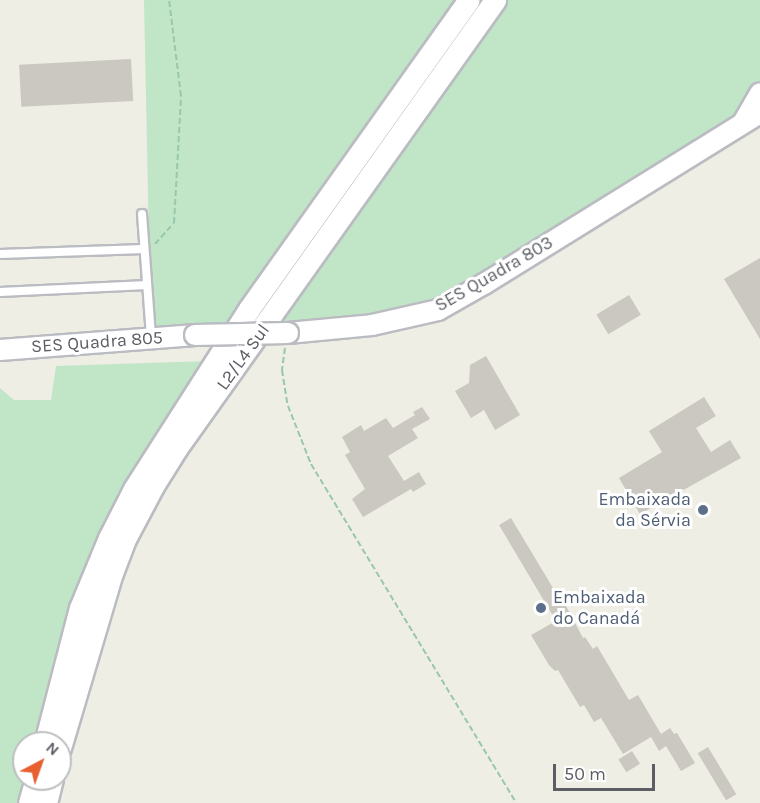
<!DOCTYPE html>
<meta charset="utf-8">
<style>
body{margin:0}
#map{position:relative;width:760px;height:803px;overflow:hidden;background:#eeeee4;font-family:Karla,sans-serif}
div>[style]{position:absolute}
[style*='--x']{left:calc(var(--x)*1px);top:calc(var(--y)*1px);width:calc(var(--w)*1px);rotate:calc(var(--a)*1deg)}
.green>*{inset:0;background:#c0e6c7}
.building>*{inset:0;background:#cac8c1;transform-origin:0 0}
.path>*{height:2px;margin-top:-1px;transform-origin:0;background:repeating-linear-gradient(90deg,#99c7ae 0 6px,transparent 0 9px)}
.roads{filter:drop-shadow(2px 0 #bbbcc2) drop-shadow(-2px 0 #bbbcc2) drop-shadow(0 2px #bbbcc2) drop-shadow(0 -2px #bbbcc2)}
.service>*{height:8px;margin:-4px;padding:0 4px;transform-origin:4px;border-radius:4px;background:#fff}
.tertiary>*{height:20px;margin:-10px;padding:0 10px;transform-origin:10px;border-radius:10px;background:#fff}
.secondary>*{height:21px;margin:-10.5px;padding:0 10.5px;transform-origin:10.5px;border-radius:10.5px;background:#fff}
.bridges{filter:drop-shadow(2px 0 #bbbcc2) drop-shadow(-2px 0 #bbbcc2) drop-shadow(0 2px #bbbcc2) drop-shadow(0 -2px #bbbcc2)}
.tertiary-bridge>*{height:20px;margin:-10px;padding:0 10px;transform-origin:10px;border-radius:10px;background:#fff}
.dots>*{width:16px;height:16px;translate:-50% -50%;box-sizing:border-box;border:3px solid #fff;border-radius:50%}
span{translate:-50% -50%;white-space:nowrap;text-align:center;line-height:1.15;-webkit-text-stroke:6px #fff;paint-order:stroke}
.street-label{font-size:18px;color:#5c5e64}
.service-label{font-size:18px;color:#4e5e75}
.right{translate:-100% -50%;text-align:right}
.left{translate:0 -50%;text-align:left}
.north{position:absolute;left:12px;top:731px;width:60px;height:60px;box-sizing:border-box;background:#fff;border:2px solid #bebfc1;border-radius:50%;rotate:41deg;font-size:16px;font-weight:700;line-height:24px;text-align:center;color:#5c5e64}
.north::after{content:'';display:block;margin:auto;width:21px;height:27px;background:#e86030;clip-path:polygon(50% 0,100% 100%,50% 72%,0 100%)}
.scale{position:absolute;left:553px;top:764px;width:102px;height:27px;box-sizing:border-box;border:3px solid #5c5e64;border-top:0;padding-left:8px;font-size:18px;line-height:21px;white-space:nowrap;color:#5c5e64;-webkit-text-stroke:4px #fff;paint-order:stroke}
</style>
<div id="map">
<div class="green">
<i style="clip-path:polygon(144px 0,468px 0,235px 331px,151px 338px)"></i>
<i style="clip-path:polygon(495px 0,760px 0,760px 89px,743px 124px,438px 310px,288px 333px,267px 323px)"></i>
<i style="clip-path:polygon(208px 361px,36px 743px,24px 743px,24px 779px,26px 779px,20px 803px,0 803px,0 388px,14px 400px,51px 400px,56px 366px)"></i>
</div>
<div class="building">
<i style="left:131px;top:59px;width:42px;height:112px;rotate:87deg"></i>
<i style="clip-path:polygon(760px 258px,760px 339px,724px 279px)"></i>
<i style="left:629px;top:295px;width:23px;height:38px;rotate:59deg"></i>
<i style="clip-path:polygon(486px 356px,520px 415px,495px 430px,484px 410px,471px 418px,455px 391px,469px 383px,470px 365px)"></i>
<i style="clip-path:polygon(704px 397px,716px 416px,696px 428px,711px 452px,730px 440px,741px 458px,640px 514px,619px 478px,662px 452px,649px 431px)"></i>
<i style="clip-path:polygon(422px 407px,430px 419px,412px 429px,418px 438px,388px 456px,404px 481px,419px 472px,426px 484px,413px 492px,411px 489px,363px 517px,352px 499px,365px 489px,345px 455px,350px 452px,342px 437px,361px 425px,364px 431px,386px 418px,393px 428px,415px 415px,413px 412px)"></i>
<i style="clip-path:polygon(511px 518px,556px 593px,558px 591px,583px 638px,585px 637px,593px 649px,597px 646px,629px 700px,638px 695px,661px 734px,670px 728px,674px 734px,677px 733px,695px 763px,681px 771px,666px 746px,659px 751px,651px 737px,623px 754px,601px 718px,594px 722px,584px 705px,580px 707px,558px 670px,555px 671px,549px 665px,531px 635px,556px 621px,499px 525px)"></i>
<i style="left:708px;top:747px;width:55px;height:12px;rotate:59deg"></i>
<i style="left:632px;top:751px;width:15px;height:16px;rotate:58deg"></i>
</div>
<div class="path">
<i style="--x:155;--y:244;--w:28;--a:-48"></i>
<i style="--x:174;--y:223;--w:127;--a:-86.8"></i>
<i style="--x:181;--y:96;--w:97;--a:-97.1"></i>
<i style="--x:285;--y:348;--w:22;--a:98"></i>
<i style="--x:282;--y:370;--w:36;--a:81"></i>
<i style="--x:288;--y:406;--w:62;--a:68.4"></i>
<i style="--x:311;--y:464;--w:396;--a:58.8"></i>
</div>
<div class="roads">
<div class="service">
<i style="--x:142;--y:214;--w:123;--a:85.8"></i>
<i style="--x:0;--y:254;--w:144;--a:-2"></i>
<i style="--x:0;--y:292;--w:147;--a:-2.7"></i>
</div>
<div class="tertiary">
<i style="--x:744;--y:121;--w:32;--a:-60"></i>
<i style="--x:288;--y:333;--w:84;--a:-5.4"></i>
<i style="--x:372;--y:325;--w:68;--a:-12.8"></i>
<i style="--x:438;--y:310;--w:53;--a:-29.5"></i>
<i style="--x:484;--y:284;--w:325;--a:-31.8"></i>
<i style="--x:0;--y:350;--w:196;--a:-4.4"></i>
</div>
<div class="secondary">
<i style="--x:45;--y:743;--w:139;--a:-75.5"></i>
<i style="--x:80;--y:608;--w:76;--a:-67.5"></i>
<i style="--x:109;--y:538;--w:55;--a:-63"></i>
<i style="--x:134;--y:489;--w:214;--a:-57.4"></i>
<i style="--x:249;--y:309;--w:379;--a:-54.6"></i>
<i style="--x:60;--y:748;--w:183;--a:-73.5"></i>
<i style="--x:112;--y:573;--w:39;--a:-69"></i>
<i style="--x:126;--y:537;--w:58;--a:-62.1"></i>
<i style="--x:153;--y:486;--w:44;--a:-58.1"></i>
<i style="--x:176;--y:449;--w:551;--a:-54.61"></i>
<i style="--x:29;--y:803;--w:25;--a:-74"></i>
<i style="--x:46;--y:803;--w:25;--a:-76"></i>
</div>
</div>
<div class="bridges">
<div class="tertiary-bridge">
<i style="--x:195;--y:335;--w:93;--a:-1.2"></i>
</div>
</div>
<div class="dots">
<i style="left:703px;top:510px;background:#5c6f8a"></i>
<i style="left:541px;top:608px;background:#5c6f8a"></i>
</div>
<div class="street-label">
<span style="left:494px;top:274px;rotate:-30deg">SES Quadra 803</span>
<span style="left:97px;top:342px;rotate:-4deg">SES Quadra 805</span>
<span style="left:243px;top:357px;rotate:-54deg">L2/L4 Sul</span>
</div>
<div class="service-label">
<span class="right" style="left:691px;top:510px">Embaixada<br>da Sérvia</span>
<span class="left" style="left:553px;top:608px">Embaixada<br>do Canadá</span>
</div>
<div class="north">N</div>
<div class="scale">50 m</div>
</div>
